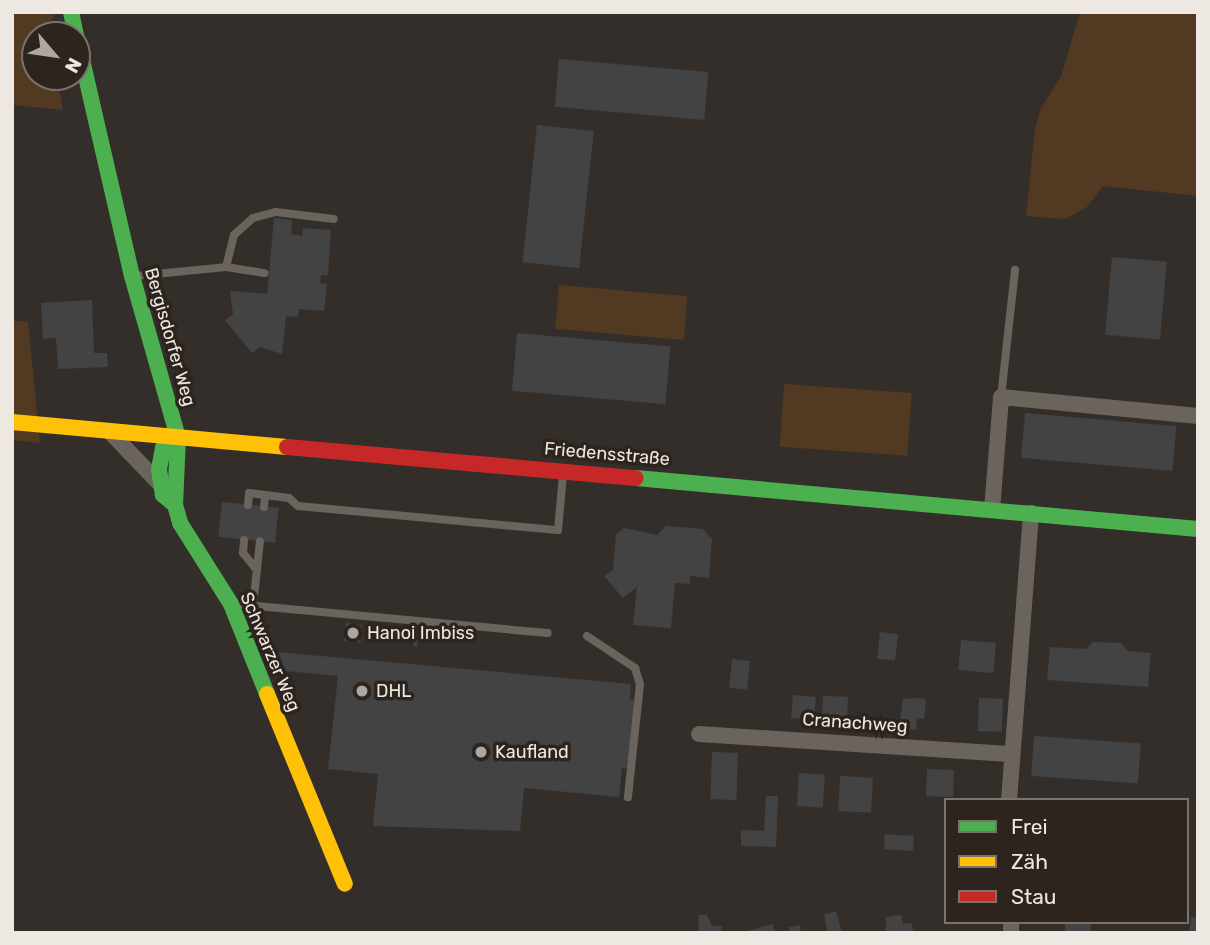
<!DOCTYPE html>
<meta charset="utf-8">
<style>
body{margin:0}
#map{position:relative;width:1210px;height:945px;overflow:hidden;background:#332e2a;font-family:Rubik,sans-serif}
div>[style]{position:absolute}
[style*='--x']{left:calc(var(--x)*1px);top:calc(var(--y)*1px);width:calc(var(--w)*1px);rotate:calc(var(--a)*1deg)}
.green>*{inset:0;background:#523a22;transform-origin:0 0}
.building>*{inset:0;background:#444343;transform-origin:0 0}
.lane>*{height:8px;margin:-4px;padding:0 4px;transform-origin:4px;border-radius:4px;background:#6b645d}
.street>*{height:16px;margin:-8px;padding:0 8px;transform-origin:8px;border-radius:8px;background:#6b645d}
.fast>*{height:16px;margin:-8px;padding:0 8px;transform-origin:8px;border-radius:8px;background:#4caf50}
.slow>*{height:16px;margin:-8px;padding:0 8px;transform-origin:8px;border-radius:8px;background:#ffc107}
.jam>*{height:16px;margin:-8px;padding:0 8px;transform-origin:8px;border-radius:8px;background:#c62828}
.dots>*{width:19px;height:19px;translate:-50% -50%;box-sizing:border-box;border:4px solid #2c241d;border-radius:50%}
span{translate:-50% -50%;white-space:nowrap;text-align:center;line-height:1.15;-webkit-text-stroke:7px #2c241d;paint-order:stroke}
.street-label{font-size:18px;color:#eee8e3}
.poi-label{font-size:18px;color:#eee8e3}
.left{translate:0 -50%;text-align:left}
.frame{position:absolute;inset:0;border:14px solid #eee8e3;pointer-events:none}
.legend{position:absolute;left:944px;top:798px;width:245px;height:126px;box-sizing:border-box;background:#2c241d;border:2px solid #7a726c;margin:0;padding:9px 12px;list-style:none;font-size:21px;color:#eee8e3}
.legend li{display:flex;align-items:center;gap:14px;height:35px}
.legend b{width:35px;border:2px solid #7a726c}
.north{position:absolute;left:21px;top:21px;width:70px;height:70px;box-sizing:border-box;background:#2c241d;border:2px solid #7a726c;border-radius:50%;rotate:119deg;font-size:19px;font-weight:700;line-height:28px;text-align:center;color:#eee8e3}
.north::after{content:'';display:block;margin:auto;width:24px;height:32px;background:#ada7a2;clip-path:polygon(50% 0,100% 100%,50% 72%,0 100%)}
</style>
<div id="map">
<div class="green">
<i style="clip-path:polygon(12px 12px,57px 12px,47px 26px,48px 35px,35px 35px,35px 77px,57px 77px,63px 110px,12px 105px)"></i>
<i style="clip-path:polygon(1080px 12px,1198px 12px,1198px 196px,1103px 186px,1087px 207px,1065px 219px,1026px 216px,1035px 129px,1041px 108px,1061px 77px)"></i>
<i style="left:559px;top:285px;width:129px;height:44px;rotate:5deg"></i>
<i style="clip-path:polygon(12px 320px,28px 322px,40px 443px,12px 440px)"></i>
<i style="left:784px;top:384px;width:128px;height:63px;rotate:4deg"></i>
</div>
<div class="building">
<i style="left:559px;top:59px;width:150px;height:48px;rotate:5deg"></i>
<i style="left:537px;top:125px;width:57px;height:138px;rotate:6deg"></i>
<i style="clip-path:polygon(274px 218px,292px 220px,291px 234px,302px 236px,303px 228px,331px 230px,328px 275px,321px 275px,320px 283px,327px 284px,324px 311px,299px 309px,298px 317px,286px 316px,282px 354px,260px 347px,252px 353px,225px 320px,233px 314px,230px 291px,267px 294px)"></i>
<i style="left:1112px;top:257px;width:55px;height:78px;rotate:5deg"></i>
<i style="clip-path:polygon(92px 300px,94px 353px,107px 353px,108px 367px,58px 369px,56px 338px,43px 339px,41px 303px)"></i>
<i style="left:517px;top:333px;width:154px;height:58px;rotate:5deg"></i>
<i style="left:1025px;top:413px;width:152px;height:45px;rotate:5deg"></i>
<i style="left:222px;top:502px;width:57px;height:35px;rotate:6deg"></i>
<i style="clip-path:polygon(666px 526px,703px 529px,712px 539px,709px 578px,690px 576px,690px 584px,675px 583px,671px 628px,633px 625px,637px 587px,623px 598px,604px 576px,613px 570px,616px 534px,624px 528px,657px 535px)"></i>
<i style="left:346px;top:623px;width:16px;height:18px;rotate:7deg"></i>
<i style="clip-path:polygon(414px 629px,419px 630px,417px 647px,413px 646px)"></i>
<i style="left:880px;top:632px;width:18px;height:27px;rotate:6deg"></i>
<i style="left:961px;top:640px;width:35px;height:30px;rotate:5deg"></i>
<i style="clip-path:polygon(1093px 642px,1121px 643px,1128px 651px,1151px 653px,1148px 687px,1047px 680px,1050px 647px,1086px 649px)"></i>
<i style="clip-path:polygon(277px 652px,631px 684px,630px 699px,637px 700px,630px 769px,622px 768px,619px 797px,524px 788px,520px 831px,373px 826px,378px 774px,328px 769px,338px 676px,285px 671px)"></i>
<i style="left:732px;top:659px;width:18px;height:29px;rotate:6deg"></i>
<i style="left:793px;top:695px;width:23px;height:23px;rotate:5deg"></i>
<i style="left:823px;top:696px;width:25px;height:22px;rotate:2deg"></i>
<i style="clip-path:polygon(918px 698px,926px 699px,924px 719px,917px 718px,916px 730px,899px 728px,903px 699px)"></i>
<i style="left:979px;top:698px;width:24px;height:33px;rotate:2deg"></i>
<i style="left:1034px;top:736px;width:107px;height:40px;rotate:4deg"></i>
<i style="left:712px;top:752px;width:26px;height:47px;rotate:2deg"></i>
<i style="left:927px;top:769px;width:27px;height:27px;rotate:2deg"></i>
<i style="left:799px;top:773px;width:26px;height:33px;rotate:4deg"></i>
<i style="left:840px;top:776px;width:33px;height:35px;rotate:3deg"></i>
<i style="clip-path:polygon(766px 796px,778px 796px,776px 847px,741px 846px,741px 830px,764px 831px)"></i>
<i style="left:885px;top:834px;width:29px;height:15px;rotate:4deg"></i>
<i style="clip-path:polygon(836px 911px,842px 933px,828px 933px,824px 915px)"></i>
<i style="clip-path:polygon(698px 915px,707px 915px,712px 926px,722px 926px,721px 933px,699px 933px)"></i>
<i style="clip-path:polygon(901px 915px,903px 924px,912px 923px,913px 933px,886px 931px,886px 917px)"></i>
<i style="left:1191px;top:917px;width:7px;height:16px;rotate:8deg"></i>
<i style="left:1065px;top:922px;width:26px;height:11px"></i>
<i style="clip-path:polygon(773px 924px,775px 933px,744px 933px,743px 932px)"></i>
<i style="clip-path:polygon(800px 925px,801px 933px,789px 933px,789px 927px)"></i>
</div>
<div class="lane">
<i style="--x:226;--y:267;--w:33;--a:-76"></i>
<i style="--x:234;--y:235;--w:25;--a:-42"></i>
<i style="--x:253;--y:218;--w:24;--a:-15"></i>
<i style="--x:276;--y:212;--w:58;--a:6.9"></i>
<i style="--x:135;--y:276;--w:91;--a:-5.6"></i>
<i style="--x:226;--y:267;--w:39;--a:9"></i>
<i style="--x:1001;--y:397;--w:128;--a:-83.7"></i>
<i style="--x:248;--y:505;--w:12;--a:-85"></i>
<i style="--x:249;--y:493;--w:40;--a:7.1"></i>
<i style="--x:289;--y:498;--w:12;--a:42"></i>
<i style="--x:298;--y:506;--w:261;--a:5.3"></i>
<i style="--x:558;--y:530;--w:55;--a:-84.8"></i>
<i style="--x:264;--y:507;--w:12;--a:-85"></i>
<i style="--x:244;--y:540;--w:13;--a:94"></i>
<i style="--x:243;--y:553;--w:22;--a:51"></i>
<i style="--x:234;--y:604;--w:315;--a:5.3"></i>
<i style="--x:253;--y:606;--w:65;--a:-83.9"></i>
<i style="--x:587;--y:636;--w:58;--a:33.7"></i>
<i style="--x:635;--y:668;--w:17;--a:73"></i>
<i style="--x:640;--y:684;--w:114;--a:96.1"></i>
</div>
<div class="street">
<i style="--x:109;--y:431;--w:72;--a:46.1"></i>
<i style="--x:992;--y:510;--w:113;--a:-85.4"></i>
<i style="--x:1001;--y:397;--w:198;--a:5.5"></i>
<i style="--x:699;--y:734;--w:311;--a:3.7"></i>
<i style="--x:1009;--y:800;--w:288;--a:-85.6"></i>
<i style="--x:1011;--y:922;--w:11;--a:90"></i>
</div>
<div class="fast">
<i style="--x:71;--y:12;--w:24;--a:78"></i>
<i style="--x:77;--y:38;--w:244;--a:77"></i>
<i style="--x:132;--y:276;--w:167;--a:74.1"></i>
<i style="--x:178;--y:437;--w:68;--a:92.5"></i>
<i style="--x:175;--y:505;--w:19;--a:74"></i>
<i style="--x:180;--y:523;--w:96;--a:57.8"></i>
<i style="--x:231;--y:604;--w:97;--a:68.2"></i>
<i style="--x:636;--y:478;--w:564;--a:5.19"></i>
<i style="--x:175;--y:505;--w:16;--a:-140"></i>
<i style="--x:163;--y:495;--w:26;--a:-99"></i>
<i style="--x:159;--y:469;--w:21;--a:-79"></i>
<i style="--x:163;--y:448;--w:19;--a:-36"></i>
</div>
<div class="slow">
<i style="--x:12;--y:422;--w:276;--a:5.2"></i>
<i style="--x:267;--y:694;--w:205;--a:67.7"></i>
</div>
<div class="jam">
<i style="--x:287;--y:447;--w:350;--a:5.1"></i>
</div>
<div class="dots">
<i style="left:353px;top:633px;background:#ada7a2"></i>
<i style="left:362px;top:691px;background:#ada7a2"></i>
<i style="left:481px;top:752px;background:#ada7a2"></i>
</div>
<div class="street-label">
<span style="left:170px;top:337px;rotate:74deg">Bergisdorfer Weg</span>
<span style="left:607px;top:454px;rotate:5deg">Friedensstraße</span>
<span style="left:270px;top:652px;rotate:67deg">Schwarzer Weg</span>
<span style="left:855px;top:723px;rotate:4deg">Cranachweg</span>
</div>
<div class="poi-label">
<span class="left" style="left:367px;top:633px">Hanoi Imbiss</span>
<span class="left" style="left:376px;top:691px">DHL</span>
<span class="left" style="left:495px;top:752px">Kaufland</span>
</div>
<div class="frame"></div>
<ul class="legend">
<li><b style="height:9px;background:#4caf50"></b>Frei</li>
<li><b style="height:9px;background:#ffc107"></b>Zäh</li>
<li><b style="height:9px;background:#c62828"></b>Stau</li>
</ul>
<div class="north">N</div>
</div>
